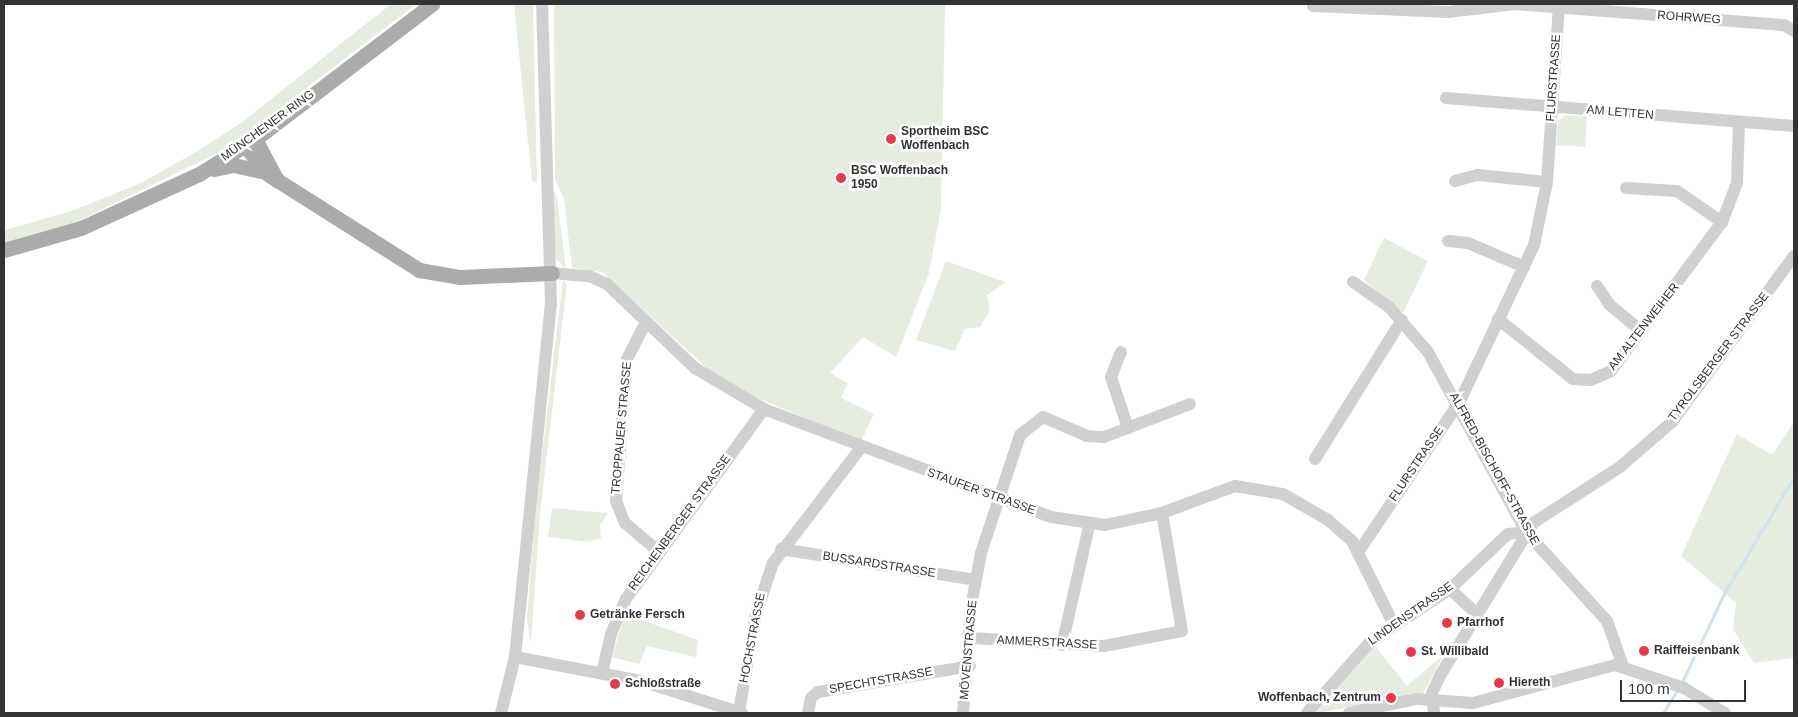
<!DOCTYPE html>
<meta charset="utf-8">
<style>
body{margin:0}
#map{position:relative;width:1798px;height:717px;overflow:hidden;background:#fff;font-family:Arial,sans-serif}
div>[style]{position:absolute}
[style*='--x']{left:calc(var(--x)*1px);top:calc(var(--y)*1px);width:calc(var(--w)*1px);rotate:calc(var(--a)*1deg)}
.green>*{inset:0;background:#e6ecdf}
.stream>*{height:2.5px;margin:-1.25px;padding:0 1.25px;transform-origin:1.25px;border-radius:1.25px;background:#cfe2ee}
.minor>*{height:12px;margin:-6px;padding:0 6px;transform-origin:6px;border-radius:6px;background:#d0d0d0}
.major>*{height:15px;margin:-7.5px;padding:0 7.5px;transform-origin:7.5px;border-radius:7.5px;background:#ababab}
.dots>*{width:14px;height:14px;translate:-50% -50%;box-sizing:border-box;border:2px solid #fff;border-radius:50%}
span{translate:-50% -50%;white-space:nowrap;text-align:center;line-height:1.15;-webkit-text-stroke:5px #fff;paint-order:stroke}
.street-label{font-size:12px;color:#333}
.poi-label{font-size:12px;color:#333;font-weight:700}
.left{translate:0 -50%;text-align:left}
.right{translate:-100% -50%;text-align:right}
.frame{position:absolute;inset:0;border:5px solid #333;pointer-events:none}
.scale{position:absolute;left:1620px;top:680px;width:126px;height:22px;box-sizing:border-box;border:2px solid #333;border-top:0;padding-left:6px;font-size:15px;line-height:18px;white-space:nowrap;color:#333;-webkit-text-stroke:4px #fff;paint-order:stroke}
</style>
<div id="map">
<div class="green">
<i style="clip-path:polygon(391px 4px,416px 4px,228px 148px,72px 224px,4px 244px,4px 230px,72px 211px,141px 183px,196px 152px,241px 123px)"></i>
<i style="clip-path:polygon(514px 4px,533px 4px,537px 183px,532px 181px)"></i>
<i style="clip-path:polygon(554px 4px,945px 4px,941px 209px,929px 273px,896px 357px,863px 337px,830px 373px,848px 383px,841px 398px,874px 414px,861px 441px,755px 397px,708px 369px,602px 272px,572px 268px,564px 199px,555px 180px)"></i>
<i style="clip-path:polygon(1566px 115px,1587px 116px,1585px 147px,1556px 145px,1558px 121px)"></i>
<i style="clip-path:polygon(550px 181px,557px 197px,566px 269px,556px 259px)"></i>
<i style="clip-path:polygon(1384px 238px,1428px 261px,1403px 313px,1364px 280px)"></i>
<i style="clip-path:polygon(946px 261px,1006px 282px,987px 295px,990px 310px,980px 327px,965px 329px,955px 351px,916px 340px)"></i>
<i style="clip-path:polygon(563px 280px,567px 284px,540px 514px,531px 643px,527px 620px,535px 514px)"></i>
<i style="clip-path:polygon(1794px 422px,1794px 658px,1754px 663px,1733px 629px,1736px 603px,1681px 556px,1737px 434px,1772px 455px)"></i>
<i style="clip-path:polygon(552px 508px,608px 513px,600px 525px,601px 538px,588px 542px,548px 537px)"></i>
<i style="clip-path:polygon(625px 614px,698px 640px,696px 657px,647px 646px,639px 664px,612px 657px)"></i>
<i style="clip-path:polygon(1374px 645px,1407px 686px,1444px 654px,1423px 694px,1316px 713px)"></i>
</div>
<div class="stream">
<i style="--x:1682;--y:682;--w:98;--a:-64.5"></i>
<i style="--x:1724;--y:594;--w:136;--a:-59.1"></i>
<i style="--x:1663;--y:713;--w:28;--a:-58"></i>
</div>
<div class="minor">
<i style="--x:1313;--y:6;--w:135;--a:2.5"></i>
<i style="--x:1448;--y:12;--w:67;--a:-6.8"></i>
<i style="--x:1515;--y:4;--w:270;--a:4.5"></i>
<i style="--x:1784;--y:25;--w:12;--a:31"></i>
<i style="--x:1446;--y:98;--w:349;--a:4.6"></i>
<i style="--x:1455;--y:181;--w:24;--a:-15"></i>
<i style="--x:1478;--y:175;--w:69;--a:5.8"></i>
<i style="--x:1626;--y:188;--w:51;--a:3.4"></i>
<i style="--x:1677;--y:191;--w:55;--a:34.6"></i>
<i style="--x:1448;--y:241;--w:20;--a:6"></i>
<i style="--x:1468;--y:243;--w:61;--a:23.2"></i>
<i style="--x:552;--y:273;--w:37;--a:5"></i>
<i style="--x:589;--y:276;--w:20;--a:24"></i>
<i style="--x:607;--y:284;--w:122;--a:43.7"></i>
<i style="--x:695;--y:368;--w:80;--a:30.7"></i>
<i style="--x:764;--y:409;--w:307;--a:20.6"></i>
<i style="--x:1051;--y:517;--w:55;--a:8.4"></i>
<i style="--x:1105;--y:525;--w:58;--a:-11.9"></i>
<i style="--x:1162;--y:513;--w:78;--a:-20.3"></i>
<i style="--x:1235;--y:486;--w:49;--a:9.5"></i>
<i style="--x:1283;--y:494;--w:52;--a:30"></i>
<i style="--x:1328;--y:520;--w:32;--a:41"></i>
<i style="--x:1352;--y:541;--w:94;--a:63.4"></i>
<i style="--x:1353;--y:282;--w:44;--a:34.8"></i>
<i style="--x:1389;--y:307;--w:60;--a:49.1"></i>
<i style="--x:1428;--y:352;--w:205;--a:61.4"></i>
<i style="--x:1526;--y:532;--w:120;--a:47.7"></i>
<i style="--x:1607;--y:621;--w:48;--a:70.4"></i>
<i style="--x:1597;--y:286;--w:23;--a:56"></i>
<i style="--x:1610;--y:305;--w:40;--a:40"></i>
<i style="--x:1498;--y:319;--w:96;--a:38.7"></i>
<i style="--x:1573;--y:379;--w:18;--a:3"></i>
<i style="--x:1591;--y:380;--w:22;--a:-24"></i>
<i style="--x:1611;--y:371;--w:186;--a:-53.3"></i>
<i style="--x:1722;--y:222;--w:42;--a:-69"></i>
<i style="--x:1737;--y:183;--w:61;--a:-88.1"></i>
<i style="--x:646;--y:322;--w:42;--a:117.2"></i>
<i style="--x:627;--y:359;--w:142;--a:94.4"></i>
<i style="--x:616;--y:501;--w:24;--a:68"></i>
<i style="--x:625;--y:523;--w:43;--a:40.3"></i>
<i style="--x:1121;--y:352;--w:27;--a:112"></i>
<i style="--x:1111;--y:377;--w:54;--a:71.6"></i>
<i style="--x:1315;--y:459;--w:164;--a:-58"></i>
<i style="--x:781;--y:549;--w:197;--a:9"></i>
<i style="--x:1359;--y:551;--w:179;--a:-56"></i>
<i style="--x:1459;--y:403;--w:175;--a:-64.6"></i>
<i style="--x:1534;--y:245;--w:64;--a:-78.3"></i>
<i style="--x:1547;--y:182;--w:178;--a:-86.1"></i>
<i style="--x:1450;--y:589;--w:35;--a:43"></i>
<i style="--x:971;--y:638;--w:133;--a:3.4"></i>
<i style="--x:1104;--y:646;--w:79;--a:-10.9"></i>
<i style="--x:1182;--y:631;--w:120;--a:-99.6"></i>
<i style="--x:1062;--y:645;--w:122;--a:-77.2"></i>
<i style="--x:515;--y:657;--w:128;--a:10.8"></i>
<i style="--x:641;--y:681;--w:106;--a:17.6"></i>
<i style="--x:602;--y:673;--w:40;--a:-77"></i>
<i style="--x:611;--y:634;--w:38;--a:-67"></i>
<i style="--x:626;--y:599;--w:235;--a:-54"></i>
<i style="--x:739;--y:712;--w:99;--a:-80.2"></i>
<i style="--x:756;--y:614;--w:54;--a:-71.6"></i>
<i style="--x:773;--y:563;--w:147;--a:-52.7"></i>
<i style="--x:501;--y:713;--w:58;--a:-76"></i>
<i style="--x:515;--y:657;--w:354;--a:-84.2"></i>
<i style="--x:551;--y:305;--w:301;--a:-91.7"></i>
<i style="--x:808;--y:713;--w:15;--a:-79"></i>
<i style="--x:811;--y:698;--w:9;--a:-41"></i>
<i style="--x:818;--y:692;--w:154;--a:-9.7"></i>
<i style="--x:963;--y:713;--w:106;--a:-85.7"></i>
<i style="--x:971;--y:607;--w:55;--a:-79.5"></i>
<i style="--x:981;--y:553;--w:124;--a:-71.7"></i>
<i style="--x:1020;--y:435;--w:29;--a:-38"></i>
<i style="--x:1043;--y:417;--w:48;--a:23.4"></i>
<i style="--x:1087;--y:436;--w:17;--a:3"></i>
<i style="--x:1104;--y:437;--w:92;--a:-21"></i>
<i style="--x:1307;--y:713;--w:95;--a:-48.4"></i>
<i style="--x:1370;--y:642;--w:96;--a:-33.5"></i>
<i style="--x:1450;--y:589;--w:80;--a:-43.5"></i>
<i style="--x:1508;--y:534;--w:18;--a:-6"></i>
<i style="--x:1349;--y:713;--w:68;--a:-11.8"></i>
<i style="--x:1416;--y:699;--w:57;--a:4"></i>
<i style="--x:1473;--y:703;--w:147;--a:-15"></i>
<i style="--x:1615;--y:665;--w:73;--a:18.4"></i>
<i style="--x:1684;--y:688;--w:48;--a:31.4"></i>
<i style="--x:1434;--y:713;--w:20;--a:-96"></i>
<i style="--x:1432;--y:693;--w:21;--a:-65"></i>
<i style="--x:1441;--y:674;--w:177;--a:-58.6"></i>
<i style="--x:1533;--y:523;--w:103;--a:-32.8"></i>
<i style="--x:1620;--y:467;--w:69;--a:-40.9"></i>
<i style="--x:1672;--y:422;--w:206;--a:-53.7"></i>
</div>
<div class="major">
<i style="--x:255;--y:139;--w:47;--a:61.8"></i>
<i style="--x:245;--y:146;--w:38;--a:50"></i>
<i style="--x:269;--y:175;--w:178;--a:32.3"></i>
<i style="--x:419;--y:270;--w:42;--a:9.7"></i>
<i style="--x:460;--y:277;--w:92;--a:-2.5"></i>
<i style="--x:214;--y:169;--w:19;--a:-12"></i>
<i style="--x:233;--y:165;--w:33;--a:12"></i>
<i style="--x:4;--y:250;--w:80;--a:-15.9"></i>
<i style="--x:81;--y:228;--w:130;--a:-24.6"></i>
<i style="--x:199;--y:174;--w:66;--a:-32"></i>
<i style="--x:255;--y:139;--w:223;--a:-37.3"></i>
</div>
<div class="dots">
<i style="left:891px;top:139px;background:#e63946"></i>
<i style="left:841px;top:178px;background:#e63946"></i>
<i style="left:580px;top:615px;background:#e63946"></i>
<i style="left:1447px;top:623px;background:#e63946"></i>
<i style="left:1644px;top:651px;background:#e63946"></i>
<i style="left:1411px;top:652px;background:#e63946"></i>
<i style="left:1499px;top:683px;background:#e63946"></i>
<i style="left:615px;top:684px;background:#e63946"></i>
<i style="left:1391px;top:698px;background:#e63946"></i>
</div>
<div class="street-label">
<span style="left:1689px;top:18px;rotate:4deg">ROHRWEG</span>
<span style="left:1554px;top:78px;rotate:-86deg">FLURSTRASSE</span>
<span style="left:1620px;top:113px;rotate:5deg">AM LETTEN</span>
<span style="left:268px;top:126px;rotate:-36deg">MÜNCHENER RING</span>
<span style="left:1644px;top:327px;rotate:-52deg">AM ALTENWEIHER</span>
<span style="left:1719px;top:357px;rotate:-53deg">TYROLSBERGER STRASSE</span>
<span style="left:622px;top:428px;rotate:-85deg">TROPPAUER STRASSE</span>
<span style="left:1417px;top:464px;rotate:-56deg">FLURSTRASSE</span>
<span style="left:1494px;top:469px;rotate:61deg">ALFRED-BISCHOFF-STRASSE</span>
<span style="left:981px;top:492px;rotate:20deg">STAUFER STRASSE</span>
<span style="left:680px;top:523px;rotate:-54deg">REICHENBERGER STRASSE</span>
<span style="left:879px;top:565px;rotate:9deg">BUSSARDSTRASSE</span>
<span style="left:1411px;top:614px;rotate:-35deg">LINDENSTRASSE</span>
<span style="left:753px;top:638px;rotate:-79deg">HOCHSTRASSE</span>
<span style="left:1047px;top:643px;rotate:3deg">AMMERSTRASSE</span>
<span style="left:969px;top:650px;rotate:-85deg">MÖVENSTRASSE</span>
<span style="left:881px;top:681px;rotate:-10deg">SPECHTSTRASSE</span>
</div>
<div class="poi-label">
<span class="left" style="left:901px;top:139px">Sportheim BSC<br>Woffenbach</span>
<span class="left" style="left:851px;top:178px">BSC Woffenbach<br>1950</span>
<span class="left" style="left:590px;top:615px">Getränke Fersch</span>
<span class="left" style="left:1457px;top:623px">Pfarrhof</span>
<span class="left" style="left:1654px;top:651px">Raiffeisenbank</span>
<span class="left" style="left:1421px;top:652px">St. Willibald</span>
<span class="left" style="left:1509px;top:683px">Hiereth</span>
<span class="left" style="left:625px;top:684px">Schloßstraße</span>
<span class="right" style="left:1381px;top:698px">Woffenbach, Zentrum</span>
</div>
<div class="frame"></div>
<div class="scale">100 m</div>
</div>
